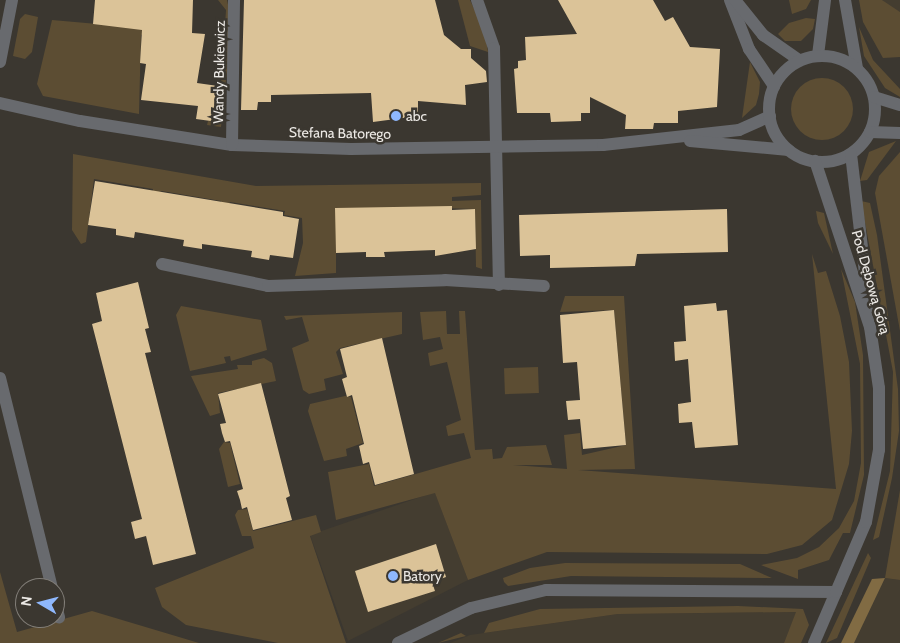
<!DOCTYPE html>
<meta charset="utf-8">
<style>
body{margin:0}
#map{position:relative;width:900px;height:643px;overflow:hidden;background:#3b3730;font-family:Cabin,sans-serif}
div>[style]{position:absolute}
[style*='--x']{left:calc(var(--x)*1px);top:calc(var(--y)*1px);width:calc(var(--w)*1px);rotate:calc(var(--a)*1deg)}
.built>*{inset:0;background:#443d30}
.green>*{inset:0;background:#5c4d33;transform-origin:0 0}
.round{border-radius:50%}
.forest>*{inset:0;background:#816b43}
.building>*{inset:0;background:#dbc398}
.minor>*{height:12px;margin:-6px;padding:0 6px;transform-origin:6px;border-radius:6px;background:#686a6e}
.tertiary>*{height:12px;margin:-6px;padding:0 6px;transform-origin:6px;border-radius:6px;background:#686a6e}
.tertiary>.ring{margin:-6px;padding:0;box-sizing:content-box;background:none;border:12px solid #686a6e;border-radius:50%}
.dots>*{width:14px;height:14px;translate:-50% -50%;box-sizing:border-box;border:2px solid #3b3730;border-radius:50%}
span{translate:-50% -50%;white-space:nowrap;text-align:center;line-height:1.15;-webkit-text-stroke:5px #3b3730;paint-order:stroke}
.street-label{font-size:14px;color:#ece9e5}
.poi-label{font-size:14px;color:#ece9e5}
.left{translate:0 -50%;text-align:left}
.north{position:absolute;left:15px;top:578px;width:50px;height:50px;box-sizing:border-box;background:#3b3730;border:1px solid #827e78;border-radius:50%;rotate:278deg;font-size:14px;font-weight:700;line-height:20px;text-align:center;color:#ece9e5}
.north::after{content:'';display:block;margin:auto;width:18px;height:22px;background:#8fb8fd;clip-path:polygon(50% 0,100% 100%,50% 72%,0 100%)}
</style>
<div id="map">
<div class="built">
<i style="clip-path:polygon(882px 0,900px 0,900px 12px,889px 8px)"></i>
<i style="clip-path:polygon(435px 492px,468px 580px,348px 641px,310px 535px)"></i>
<i style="clip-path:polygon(885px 578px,900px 580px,900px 643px,854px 643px)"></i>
<i style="clip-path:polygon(797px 612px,784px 643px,450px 643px,470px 635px,618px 614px)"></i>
</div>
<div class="green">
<i style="clip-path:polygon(218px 0,227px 0,232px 23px,221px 127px,207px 125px,208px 121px,218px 122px,221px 86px,226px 10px)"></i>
<i style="clip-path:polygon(458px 0,470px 0,485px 32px,488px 52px,470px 46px)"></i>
<i style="clip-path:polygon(789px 0,811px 0,806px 9px,792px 14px)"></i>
<i style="clip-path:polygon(859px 0,882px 0,900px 12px,900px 57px,883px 58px,863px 22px)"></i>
<i style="clip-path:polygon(25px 14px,38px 17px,32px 52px,25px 59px,13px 56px,20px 19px)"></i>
<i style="clip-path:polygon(806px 18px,815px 19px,813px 29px,801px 41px,785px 41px,778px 34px,789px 23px)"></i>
<i style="clip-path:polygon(52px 20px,154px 29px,141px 35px,139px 114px,43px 96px,37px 84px)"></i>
<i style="clip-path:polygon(859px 27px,873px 60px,900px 89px,900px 97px,885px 88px,864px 56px)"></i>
<i style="clip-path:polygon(750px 62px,760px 82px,759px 94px,756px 105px,742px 118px)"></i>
<i class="round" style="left:791px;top:78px;width:62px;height:62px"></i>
<i style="clip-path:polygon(896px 141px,867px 180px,860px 181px,869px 152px)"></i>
<i style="clip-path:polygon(900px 152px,900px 331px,875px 193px,879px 176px)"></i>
<i style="clip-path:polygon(73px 154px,256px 186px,481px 183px,481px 195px,452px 197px,452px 201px,481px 200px,482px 269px,476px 267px,475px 209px,405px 207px,336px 253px,336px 273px,295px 276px,303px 243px,302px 218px,284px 215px,285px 211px,230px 202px,228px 206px,220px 205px,221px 201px,162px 191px,152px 194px,153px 189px,94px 179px,86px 242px,81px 244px,72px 230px)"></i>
<i style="clip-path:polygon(861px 201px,870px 203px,877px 235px,898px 389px,899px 431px,892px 478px,879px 537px,873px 540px,890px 471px,893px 372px)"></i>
<i style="clip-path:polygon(816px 211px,824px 213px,833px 254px,818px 223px)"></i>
<i style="clip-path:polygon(812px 254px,818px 273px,826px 271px,840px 316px,849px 362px,852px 431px,849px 464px,832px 520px,802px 545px,767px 554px,547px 552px,468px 580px,435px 493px,336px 520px,328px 472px,369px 464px,374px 486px,471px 458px,464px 433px,448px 436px,446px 426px,461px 420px,447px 362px,430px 366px,428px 353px,443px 349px,440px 337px,423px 340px,420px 312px,446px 311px,447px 334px,460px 334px,459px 311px,465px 311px,475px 450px,492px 449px,493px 459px,502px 458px,507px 447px,546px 445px,552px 465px,513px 465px,567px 469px,564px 435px,580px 433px,582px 455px,626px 445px,614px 310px,560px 312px,565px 296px,624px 296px,635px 469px,578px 470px,836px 489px)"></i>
<i style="clip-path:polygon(841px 269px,855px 302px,863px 355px,864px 475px,850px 533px,843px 533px,829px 560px,798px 570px,798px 579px,761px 565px,797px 558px,819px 547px,839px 528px,854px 501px,861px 463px,860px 364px)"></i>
<i style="clip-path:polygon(181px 306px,261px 320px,267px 350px,231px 361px,230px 356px,224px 357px,226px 363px,190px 371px,176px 315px)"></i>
<i style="clip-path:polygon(402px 312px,402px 334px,340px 348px,336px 352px,343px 374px,324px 379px,326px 390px,309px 394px,303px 390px,292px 348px,309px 341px,302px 317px,286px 320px,284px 316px)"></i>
<i style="clip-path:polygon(264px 358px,272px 363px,276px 381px,218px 393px,220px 413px,210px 416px,191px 376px,238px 369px,237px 365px,252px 365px,252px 361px)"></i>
<i style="left:538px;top:367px;width:26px;height:34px;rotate:88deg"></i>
<i style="clip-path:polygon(345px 396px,351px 397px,363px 443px,346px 449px,347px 456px,324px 461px,308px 411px,310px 404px)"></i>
<i style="clip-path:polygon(224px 442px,230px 443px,240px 484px,228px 487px,219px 449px)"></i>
<i style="clip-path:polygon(900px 490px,900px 580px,885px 578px)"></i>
<i style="clip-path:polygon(247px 509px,253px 531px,316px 515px,321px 532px,310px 536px,346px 643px,278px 643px,186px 625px,162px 607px,155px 588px,254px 548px,251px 536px,242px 536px,235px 515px,238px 510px)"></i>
<i style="clip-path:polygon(868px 553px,871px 558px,837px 638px,826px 643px)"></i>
<i style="clip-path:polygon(565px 563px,740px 564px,772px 578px,571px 576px,508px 586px,504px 582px,503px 578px,530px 568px)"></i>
<i style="clip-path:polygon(0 572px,17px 632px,92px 611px,199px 643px,0 643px)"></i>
<i style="clip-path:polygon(738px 606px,803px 609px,809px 625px,801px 643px,784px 643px,796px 612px,618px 614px,484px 633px,489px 623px,540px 609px)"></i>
<i style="clip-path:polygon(461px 633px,466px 636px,438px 643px)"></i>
</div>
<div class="forest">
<i style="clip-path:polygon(885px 578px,854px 643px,841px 643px,872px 579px)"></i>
</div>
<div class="building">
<i style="clip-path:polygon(95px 0,193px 0,192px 33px,205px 34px,197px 83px,225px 87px,224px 110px,219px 110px,218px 122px,196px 119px,198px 106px,141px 100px,146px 64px,140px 63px,142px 30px,93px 24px)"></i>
<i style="clip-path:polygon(244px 0,435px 0,444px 35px,461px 49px,471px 49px,471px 58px,486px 71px,487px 82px,465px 85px,466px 105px,418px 101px,418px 116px,373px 122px,371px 93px,271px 95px,271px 102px,258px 102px,257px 110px,241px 110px)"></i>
<i style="clip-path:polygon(558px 0,653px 0,665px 21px,673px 17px,690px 47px,720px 49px,717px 107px,678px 111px,678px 123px,654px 123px,653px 129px,625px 129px,626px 115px,590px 97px,590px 113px,581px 113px,581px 121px,551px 122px,550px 113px,517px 113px,514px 69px,518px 68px,518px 61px,526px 60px,525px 37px,577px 34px)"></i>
<i style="clip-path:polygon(95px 181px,283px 212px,283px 216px,299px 219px,293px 258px,270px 255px,269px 260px,251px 257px,252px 251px,202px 244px,202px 249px,183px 246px,184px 240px,135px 232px,134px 238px,116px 235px,116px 229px,88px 225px)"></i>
<i style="clip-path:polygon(452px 206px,452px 210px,475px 209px,476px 249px,435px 256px,435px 250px,384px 252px,385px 257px,366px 257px,366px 252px,336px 253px,335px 208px)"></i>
<i style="clip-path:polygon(727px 209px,728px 252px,637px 254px,635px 266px,550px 268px,550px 255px,520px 256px,519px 215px)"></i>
<i style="clip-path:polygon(138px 282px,149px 328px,145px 329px,151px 352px,145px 353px,196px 554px,153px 565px,146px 536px,135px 539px,131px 522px,142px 519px,92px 324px,102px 321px,96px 293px)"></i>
<i style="clip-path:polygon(716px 303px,717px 311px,727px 310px,738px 445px,695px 448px,692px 422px,679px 423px,678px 404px,691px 402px,688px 359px,675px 361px,674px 342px,686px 341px,684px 306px)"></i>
<i style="clip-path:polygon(614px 310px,626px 445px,583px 449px,580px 419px,568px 420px,566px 401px,580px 400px,577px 362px,563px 363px,560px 315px)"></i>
<i style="clip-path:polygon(382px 338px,414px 474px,375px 485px,369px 462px,363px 464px,359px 446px,364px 444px,352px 395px,347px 397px,342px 379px,347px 377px,340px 349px)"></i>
<i style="clip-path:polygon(261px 383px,290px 496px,286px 498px,292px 520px,253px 530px,247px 507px,242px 509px,240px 500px,237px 491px,243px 489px,230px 441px,225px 442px,222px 433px,220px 424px,226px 423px,218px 394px)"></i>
<i style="clip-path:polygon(436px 544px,446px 577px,432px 582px,435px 591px,368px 612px,355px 571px)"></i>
</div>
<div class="minor">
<i style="--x:477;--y:0;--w:51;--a:70.5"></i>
<i style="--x:494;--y:48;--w:237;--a:88.8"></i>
<i style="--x:730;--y:0;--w:53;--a:68.8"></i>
<i style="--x:749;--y:49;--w:45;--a:56"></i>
<i style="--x:735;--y:0;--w:45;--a:51.3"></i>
<i style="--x:763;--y:35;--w:44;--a:34.8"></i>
<i style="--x:845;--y:0;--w:69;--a:80"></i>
<i style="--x:818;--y:55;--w:55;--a:-82.7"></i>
<i style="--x:0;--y:62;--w:63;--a:-79"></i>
<i style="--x:0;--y:103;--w:82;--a:12.7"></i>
<i style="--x:80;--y:121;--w:154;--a:9"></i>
<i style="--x:232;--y:145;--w:119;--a:1.9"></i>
<i style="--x:351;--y:149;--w:252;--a:-0.9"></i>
<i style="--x:603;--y:145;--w:137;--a:-6.3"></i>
<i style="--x:739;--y:130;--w:34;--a:-24"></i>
<i style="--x:690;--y:141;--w:99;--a:5.2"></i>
<i style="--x:232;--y:145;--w:145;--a:-89.2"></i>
<i style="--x:162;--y:264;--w:108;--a:11.7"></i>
<i style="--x:268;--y:286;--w:177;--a:-1.9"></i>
<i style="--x:445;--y:280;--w:99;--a:3.5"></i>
<i style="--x:0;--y:378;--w:216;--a:76.1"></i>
<i style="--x:55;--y:602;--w:16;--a:75"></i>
<i style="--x:814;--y:643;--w:56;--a:-66.7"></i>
</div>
<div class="tertiary">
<i class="ring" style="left:769px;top:56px;width:94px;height:94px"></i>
<i style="--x:874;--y:97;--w:27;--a:17"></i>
<i style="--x:870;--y:132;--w:30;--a:2"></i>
<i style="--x:851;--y:154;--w:154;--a:83.3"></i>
<i style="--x:398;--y:643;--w:81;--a:-25.6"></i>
<i style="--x:471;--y:608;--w:77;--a:-13.5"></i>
<i style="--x:546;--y:590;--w:290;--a:0.4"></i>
<i style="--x:836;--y:592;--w:76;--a:-66.8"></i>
<i style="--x:866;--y:522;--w:73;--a:-79.8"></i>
<i style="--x:879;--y:450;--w:62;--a:-90"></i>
<i style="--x:879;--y:388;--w:62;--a:-98.4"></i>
<i style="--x:870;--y:327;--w:175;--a:-108.3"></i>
</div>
<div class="dots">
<i style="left:396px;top:116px;background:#8fb8fd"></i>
<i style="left:393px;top:576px;background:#8fb8fd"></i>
</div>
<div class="street-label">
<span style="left:219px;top:72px;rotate:-89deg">Wandy Bukiewicz</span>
<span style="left:340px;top:133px;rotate:1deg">Stefana Batorego</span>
<span style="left:871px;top:282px;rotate:74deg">Pod Dębową Górą</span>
</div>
<div class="poi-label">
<span class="left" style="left:406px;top:116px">abc</span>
<span class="left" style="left:403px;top:576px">Batory</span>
</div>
<div class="north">N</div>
</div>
